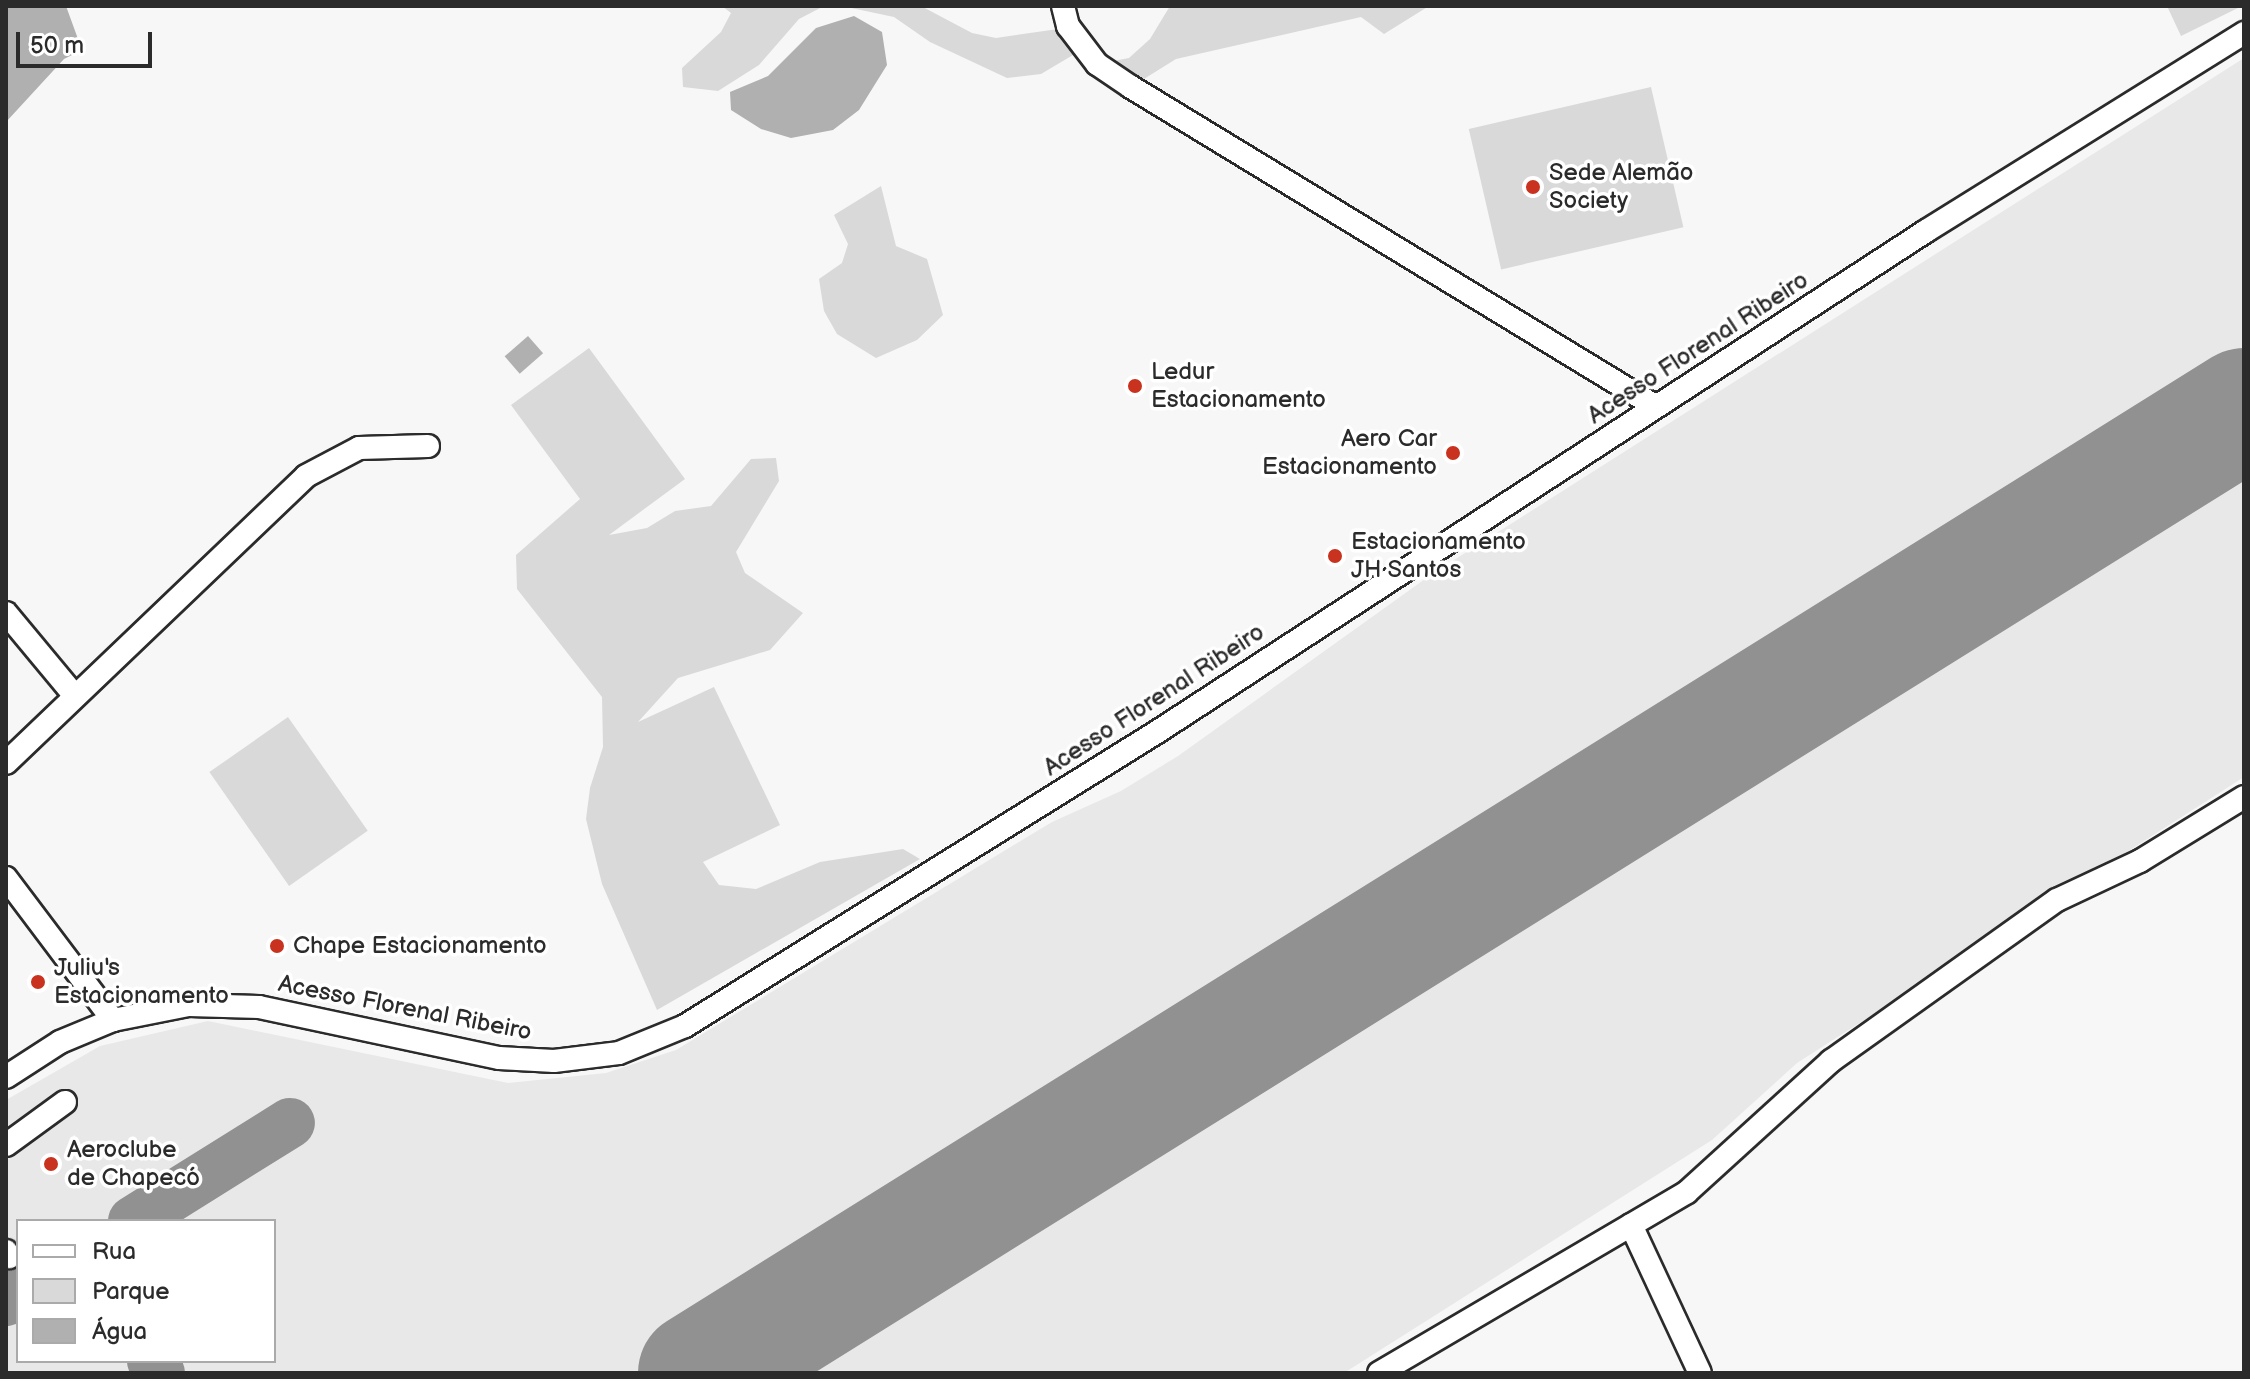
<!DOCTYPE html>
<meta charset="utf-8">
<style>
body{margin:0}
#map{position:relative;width:2250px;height:1379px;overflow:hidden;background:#f7f7f7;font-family:"Balsamiq Sans",sans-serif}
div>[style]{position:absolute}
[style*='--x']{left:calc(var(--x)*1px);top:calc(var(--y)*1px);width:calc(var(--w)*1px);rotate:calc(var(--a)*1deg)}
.built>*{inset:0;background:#e8e8e8}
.green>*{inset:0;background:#d9d9d9;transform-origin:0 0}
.water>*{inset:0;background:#b0b0b0;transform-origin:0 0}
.taxiway>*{height:50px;margin:-25px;padding:0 25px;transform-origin:25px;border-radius:25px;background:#919191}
.runway>*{height:122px;margin:-61px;padding:0 61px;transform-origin:61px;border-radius:61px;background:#919191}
.roads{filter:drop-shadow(2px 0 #2b2b2b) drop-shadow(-2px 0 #2b2b2b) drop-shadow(0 2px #2b2b2b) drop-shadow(0 -2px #2b2b2b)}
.minor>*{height:22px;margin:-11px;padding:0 11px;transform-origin:11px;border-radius:11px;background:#fff}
.dots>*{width:22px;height:22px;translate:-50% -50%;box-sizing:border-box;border:4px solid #fff;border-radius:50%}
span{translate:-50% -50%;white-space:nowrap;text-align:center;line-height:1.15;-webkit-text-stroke:7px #fff;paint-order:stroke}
.poi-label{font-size:24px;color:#2b2b2b}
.left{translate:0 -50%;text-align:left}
.right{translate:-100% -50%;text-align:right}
.street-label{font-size:24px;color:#2b2b2b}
.frame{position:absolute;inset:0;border:8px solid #2b2b2b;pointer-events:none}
.legend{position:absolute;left:16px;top:1219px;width:260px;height:144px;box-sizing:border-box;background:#fff;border:2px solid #aaa;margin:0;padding:10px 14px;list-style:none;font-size:24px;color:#2b2b2b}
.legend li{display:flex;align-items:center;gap:16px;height:40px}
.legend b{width:40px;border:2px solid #aaa}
.scale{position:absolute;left:16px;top:32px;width:136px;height:36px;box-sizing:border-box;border:4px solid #2b2b2b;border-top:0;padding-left:10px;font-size:24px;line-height:28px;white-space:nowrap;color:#2b2b2b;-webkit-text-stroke:6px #fff;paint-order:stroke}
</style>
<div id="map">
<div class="built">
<i style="clip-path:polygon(evenodd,2244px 58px,2244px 777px,1797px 1063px,1712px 1140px,1344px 1373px,6px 1373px,6px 1100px,100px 1046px,208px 1021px,508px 1083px,606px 1073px,676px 1050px,1052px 822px,1121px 791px,1178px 756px,1432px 574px,2244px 58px,18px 1221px,274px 1221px,274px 1361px,18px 1361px,18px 1221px)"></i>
</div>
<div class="green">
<i style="clip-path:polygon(722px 6px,824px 6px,799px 19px,759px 65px,718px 91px,683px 87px,682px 68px,721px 32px,731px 13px)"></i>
<i style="clip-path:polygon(842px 6px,921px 6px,972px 33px,996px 38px,1058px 29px,1076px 42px,1073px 55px,1041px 74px,1007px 78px,930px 42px,894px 17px)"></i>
<i style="clip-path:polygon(1170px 6px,1429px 6px,1384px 34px,1361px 17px,1176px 59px,1131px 87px,1098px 64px,1129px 58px,1150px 39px)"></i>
<i style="clip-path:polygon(2167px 6px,2242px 6px,2181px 36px)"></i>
<i style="left:1651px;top:87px;width:144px;height:187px;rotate:77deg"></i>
<i style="clip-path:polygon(881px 186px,896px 246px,927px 259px,943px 315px,917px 340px,876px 358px,837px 334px,824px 311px,819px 279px,842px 263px,848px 244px,834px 215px)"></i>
<i style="clip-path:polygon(589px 348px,685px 479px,609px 535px,647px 528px,675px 511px,711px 506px,751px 459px,776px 458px,779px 481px,736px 552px,745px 573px,803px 613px,770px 650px,678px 678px,638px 722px,714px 687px,780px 825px,703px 862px,719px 885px,756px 889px,820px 862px,903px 849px,920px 859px,657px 1010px,602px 884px,586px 819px,590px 788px,603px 747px,602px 697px,517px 589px,516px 555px,580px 499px,511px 405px)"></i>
<i style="left:288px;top:717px;width:139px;height:96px;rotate:55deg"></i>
</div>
<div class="water">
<i style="clip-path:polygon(6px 6px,66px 6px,82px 50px,64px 59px,6px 122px)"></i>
<i style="clip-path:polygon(854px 16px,882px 32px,887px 65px,859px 110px,833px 130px,791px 138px,761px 129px,731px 110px,730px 92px,768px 76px,816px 28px)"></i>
<i style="left:528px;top:336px;width:23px;height:31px;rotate:49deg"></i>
</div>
<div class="taxiway">
<i style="--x:2228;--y:419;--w:17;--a:-21"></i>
<i style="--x:133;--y:1221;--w:185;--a:-32"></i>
<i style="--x:6;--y:1301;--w:14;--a:-34"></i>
<i style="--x:152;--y:1361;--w:14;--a:56"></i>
</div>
<div class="runway">
<i style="--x:699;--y:1373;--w:1821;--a:-31.96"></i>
</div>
<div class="roads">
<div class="minor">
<i style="--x:1063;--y:6;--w:21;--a:76"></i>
<i style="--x:1068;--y:26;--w:48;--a:52.7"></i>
<i style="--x:1097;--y:64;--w:41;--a:34.1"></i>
<i style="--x:1131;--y:87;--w:613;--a:31.33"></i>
<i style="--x:6;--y:613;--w:108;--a:50.3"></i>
<i style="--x:6;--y:763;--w:415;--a:-43.7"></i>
<i style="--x:306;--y:476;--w:60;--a:-27.8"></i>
<i style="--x:359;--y:448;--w:69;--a:-1.7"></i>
<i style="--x:6;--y:878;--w:178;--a:53"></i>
<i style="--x:6;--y:1077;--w:64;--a:-32.9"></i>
<i style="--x:60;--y:1042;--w:57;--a:-22.5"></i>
<i style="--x:113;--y:1020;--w:77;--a:-11.2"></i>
<i style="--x:189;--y:1005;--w:70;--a:1.6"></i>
<i style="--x:259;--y:1007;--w:245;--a:12"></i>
<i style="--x:499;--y:1058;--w:55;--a:3.1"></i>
<i style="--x:554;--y:1061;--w:65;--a:-7"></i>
<i style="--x:619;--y:1053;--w:71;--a:-22.2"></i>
<i style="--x:685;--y:1026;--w:556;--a:-31.92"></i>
<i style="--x:1157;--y:732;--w:918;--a:-33.08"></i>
<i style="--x:1926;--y:231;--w:375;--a:-31.9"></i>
<i style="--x:6;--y:1145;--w:73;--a:-36.1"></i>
<i style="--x:1631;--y:1225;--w:163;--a:65"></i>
<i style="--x:6;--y:1251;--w:7;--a:63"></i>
<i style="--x:1379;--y:1373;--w:357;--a:-30.4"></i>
<i style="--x:1687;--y:1192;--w:195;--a:-42.3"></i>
<i style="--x:1831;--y:1061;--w:277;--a:-35.5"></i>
<i style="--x:2057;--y:900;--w:92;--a:-25.2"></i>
<i style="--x:2140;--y:861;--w:122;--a:-31.6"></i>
</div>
</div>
<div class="dots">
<i style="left:1533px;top:187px;background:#c8321e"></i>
<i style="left:1135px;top:386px;background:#c8321e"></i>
<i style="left:1453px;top:453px;background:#c8321e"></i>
<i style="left:1335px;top:556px;background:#c8321e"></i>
<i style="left:277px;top:946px;background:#c8321e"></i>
<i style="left:38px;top:982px;background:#c8321e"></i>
<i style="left:51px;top:1164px;background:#c8321e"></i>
</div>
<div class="poi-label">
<span class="left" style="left:1549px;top:187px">Sede Alemão<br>Society</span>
<span class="left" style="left:1151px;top:386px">Ledur<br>Estacionamento</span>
<span class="right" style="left:1437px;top:453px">Aero Car<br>Estacionamento</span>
<span class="left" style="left:1351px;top:556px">Estacionamento<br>JH Santos</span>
<span class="left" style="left:293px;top:946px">Chape Estacionamento</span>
<span class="left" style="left:54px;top:982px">Juliu's<br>Estacionamento</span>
<span class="left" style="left:67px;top:1164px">Aeroclube<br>de Chapecó</span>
</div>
<div class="street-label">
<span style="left:1698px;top:348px;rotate:-33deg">Acesso Florenal Ribeiro</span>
<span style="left:1154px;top:700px;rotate:-33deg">Acesso Florenal Ribeiro</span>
<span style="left:405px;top:1008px;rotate:11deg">Acesso Florenal Ribeiro</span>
</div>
<div class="frame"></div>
<ul class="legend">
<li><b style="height:10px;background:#fff"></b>Rua</li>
<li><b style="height:22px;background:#d9d9d9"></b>Parque</li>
<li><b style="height:22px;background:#b0b0b0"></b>Água</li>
</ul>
<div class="scale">50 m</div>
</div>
